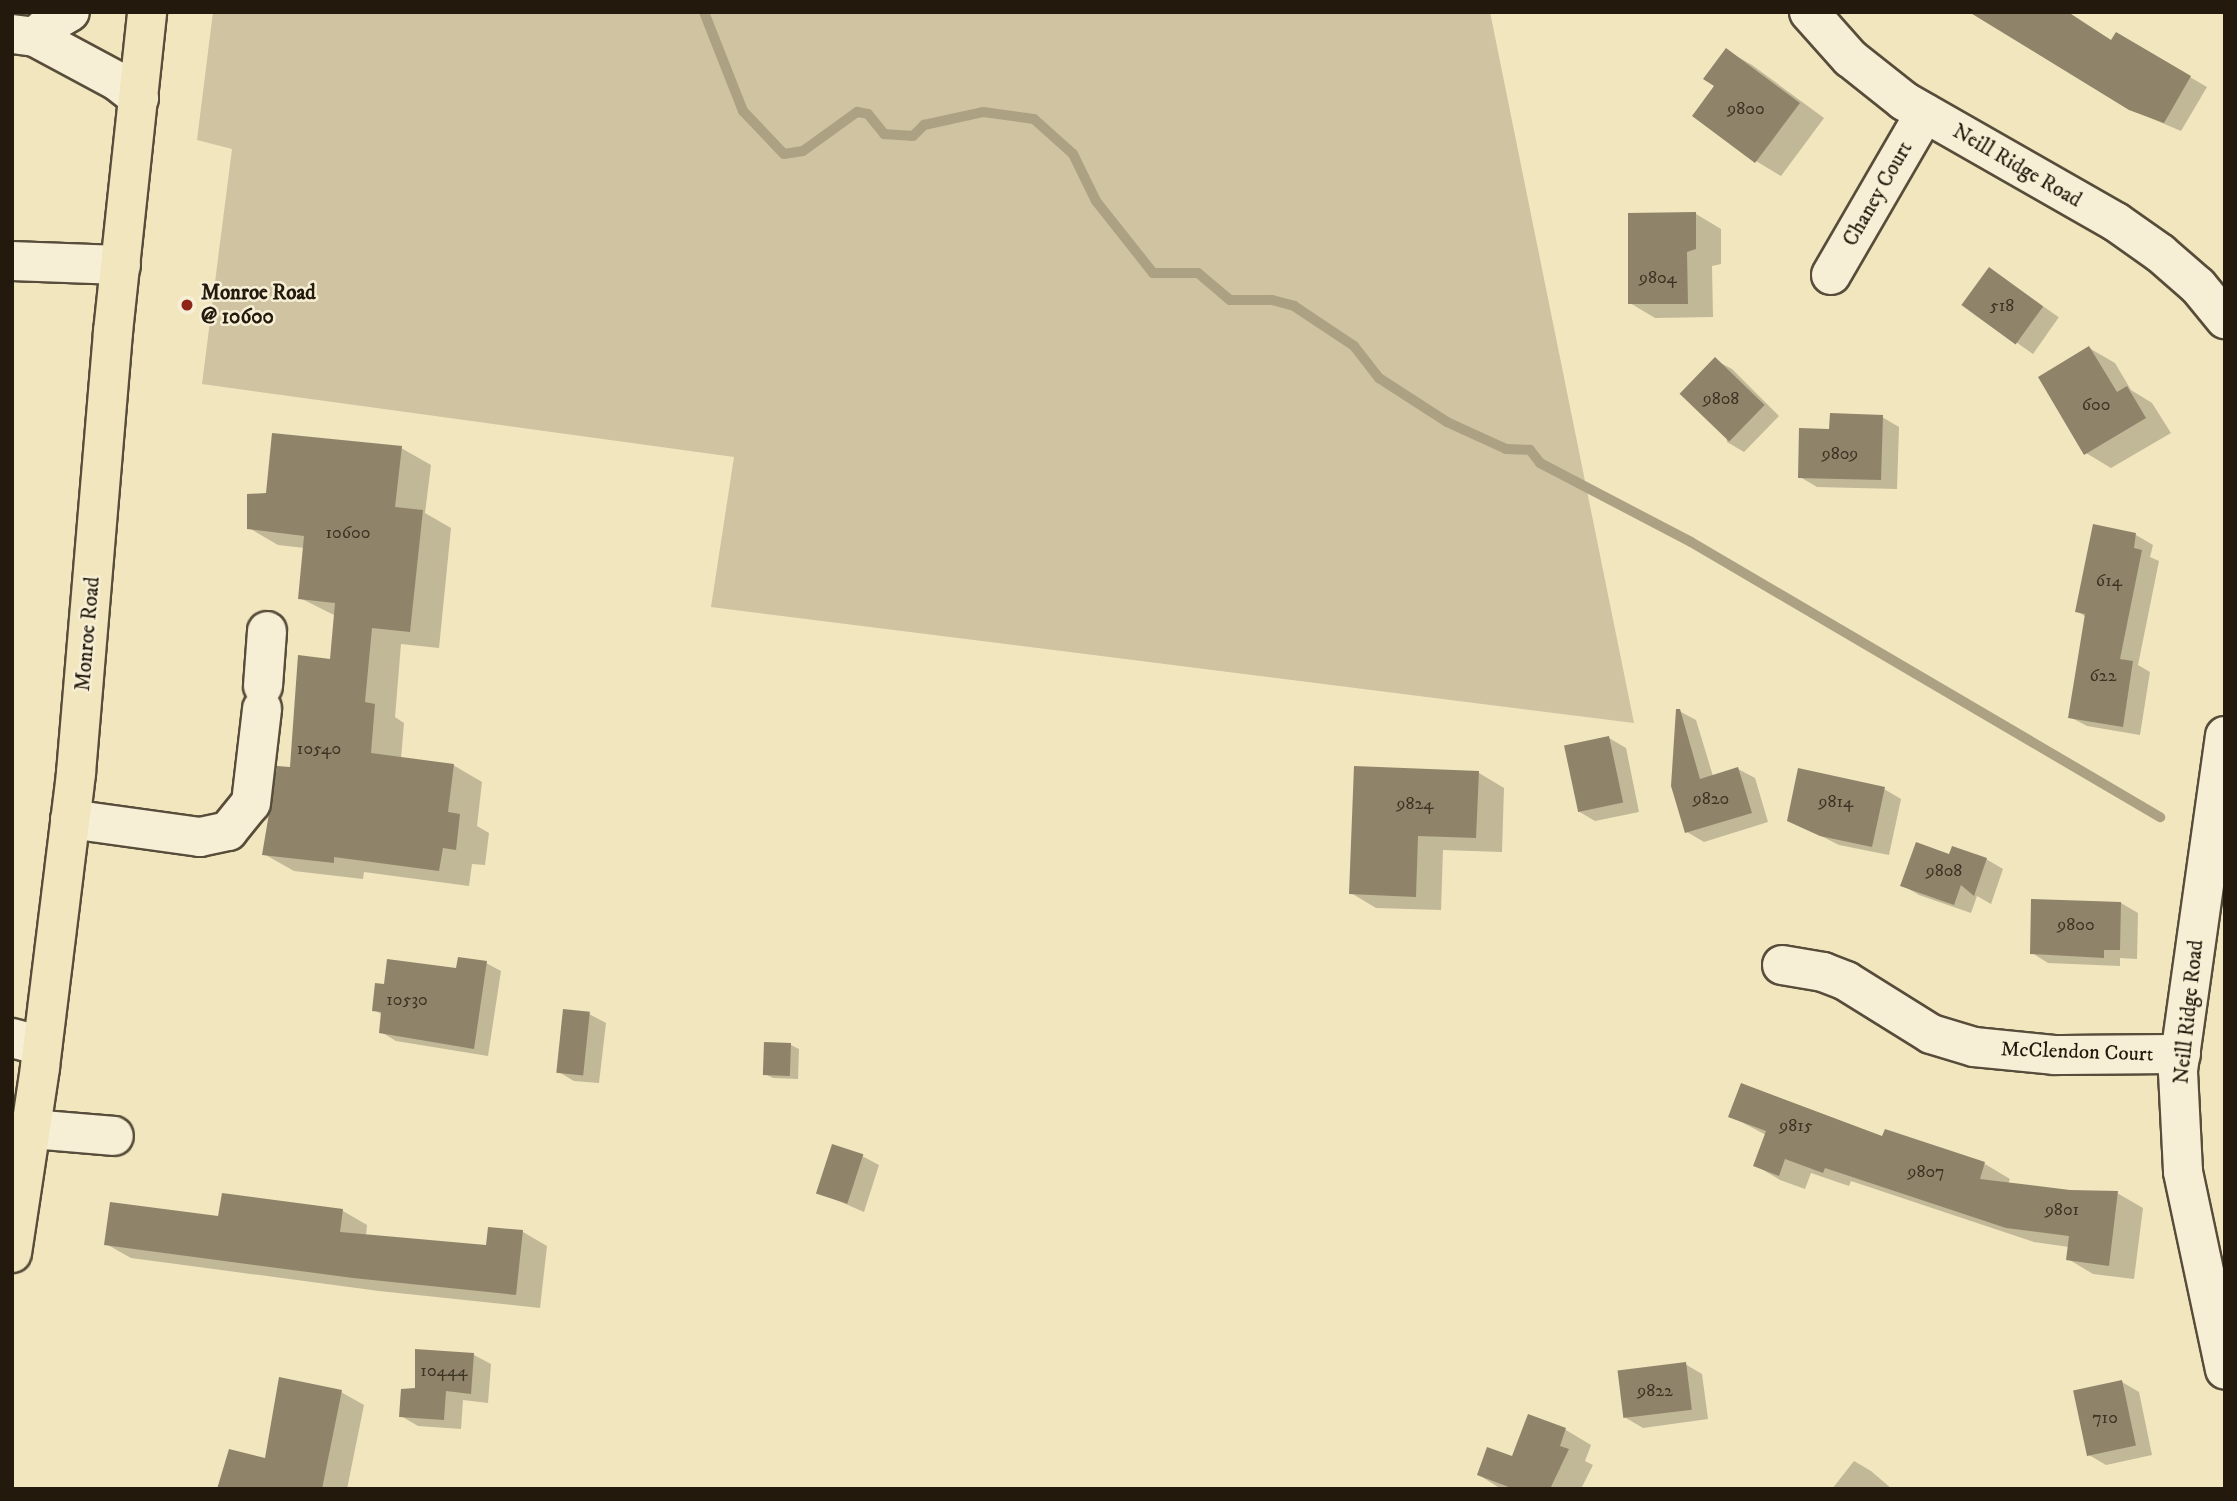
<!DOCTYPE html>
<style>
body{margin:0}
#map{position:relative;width:2237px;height:1501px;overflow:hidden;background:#f2e6bf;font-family:"IM FELL DW Pica",serif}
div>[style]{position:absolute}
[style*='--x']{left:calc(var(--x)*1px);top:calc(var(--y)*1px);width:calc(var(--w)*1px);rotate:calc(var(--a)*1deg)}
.green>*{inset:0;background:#cfc3a1}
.shadow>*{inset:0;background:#0003;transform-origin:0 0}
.stream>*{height:10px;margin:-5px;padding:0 5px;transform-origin:5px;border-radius:5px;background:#aca182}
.building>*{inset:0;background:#8f846a;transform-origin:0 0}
.roads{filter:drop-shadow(2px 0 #574d3a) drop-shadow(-2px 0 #574d3a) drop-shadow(0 2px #574d3a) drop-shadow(0 -2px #574d3a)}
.minor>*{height:38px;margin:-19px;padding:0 19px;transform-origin:19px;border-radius:19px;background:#f7efd5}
.major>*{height:38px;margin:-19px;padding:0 19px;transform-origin:19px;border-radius:19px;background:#f2e6bf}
.dots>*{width:19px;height:19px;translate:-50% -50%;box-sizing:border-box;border:4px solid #f7efd5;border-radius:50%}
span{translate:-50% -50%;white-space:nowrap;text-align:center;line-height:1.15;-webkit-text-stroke:5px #f7efd5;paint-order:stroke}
.number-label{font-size:18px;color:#3e3424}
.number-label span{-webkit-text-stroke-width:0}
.street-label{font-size:21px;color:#231a0d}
.poi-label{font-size:21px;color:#231a0d;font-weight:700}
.left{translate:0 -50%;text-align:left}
.frame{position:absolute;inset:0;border:14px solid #231a0d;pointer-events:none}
</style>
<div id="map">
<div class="green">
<i style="clip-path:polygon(213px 12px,1490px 12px,1634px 723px,711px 607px,734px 457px,202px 384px,232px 149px,197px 140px)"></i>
</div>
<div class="shadow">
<i style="clip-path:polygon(2116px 34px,2207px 87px,2181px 131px,2129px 109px,2112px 42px)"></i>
<i style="clip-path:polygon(1726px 50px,1752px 65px,1824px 118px,1781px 176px,1756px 161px,1716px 86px)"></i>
<i style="clip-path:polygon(1696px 214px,1721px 229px,1721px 264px,1712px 266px,1713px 317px,1655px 318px,1630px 303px)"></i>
<i style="left:1990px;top:269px;width:84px;height:45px;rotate:35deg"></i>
<i style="clip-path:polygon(2089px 348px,2115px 363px,2131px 390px,2152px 403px,2171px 433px,2111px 468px,2086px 453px)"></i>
<i style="clip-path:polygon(1715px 360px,1732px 369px,1779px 416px,1744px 452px,1727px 442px)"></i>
<i style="clip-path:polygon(1882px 417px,1899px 427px,1897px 489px,1817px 487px,1800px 477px,1831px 431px)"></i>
<i style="clip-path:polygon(401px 448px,431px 465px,425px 513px,451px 528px,439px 648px,401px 644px,395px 717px,404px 723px,401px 759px,453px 765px,482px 782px,477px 826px,489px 833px,485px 865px,472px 864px,469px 886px,364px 872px,363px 879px,294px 871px,264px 854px,331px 661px,336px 616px,300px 598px,305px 548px,278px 545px,249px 528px,267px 495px)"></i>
<i style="clip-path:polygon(2094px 527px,2136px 535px,2153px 545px,2150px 557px,2159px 561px,2138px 665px,2150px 672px,2140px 735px,2087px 726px,2070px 717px,2086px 617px,2077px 611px)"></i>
<i style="clip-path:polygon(1679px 711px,1696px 720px,1713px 776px,1738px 769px,1755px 778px,1768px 822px,1704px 842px,1687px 832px)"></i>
<i style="clip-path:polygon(1609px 738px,1626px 748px,1639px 812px,1595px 821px,1578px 811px)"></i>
<i style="clip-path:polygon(1479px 773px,1504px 788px,1502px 852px,1443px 850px,1441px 910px,1376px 908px,1351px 893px)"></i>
<i style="clip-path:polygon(1884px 789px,1901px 799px,1889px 855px,1839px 845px,1789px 820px)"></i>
<i style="clip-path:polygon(1950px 856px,1986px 859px,2003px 869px,1991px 904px,1977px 896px,1971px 913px,1919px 895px,1902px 885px)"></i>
<i style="clip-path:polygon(2121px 903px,2138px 913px,2137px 959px,2120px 958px,2120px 966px,2048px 963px,2032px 953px)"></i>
<i style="clip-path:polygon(486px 963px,501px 971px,488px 1056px,396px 1041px,381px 1032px,383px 1015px,374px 1010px,386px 986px)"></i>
<i style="clip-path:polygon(589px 1014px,606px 1023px,599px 1083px,574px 1081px,557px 1071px)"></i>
<i style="clip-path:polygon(791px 1045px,799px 1049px,798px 1079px,773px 1078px,765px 1074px)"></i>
<i style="clip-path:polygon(1730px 1116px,1883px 1138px,1886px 1131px,1985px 1164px,2010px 1179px,2008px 1184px,2070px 1192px,2117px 1193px,2143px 1208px,2134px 1279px,2093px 1274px,2068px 1259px,2069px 1247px,2034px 1242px,1851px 1181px,1849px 1186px,1811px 1173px,1805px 1189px,1780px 1180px,1755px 1165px,1766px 1135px)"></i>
<i style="clip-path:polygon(862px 1156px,879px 1165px,864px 1212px,818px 1192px)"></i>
<i style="clip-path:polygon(343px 1211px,367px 1225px,366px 1236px,488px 1247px,523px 1232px,547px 1246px,540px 1308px,379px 1291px,131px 1258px,106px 1244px,220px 1218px)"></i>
<i style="clip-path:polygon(474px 1355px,491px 1364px,488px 1403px,463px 1400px,461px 1429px,418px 1426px,401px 1416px,417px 1390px)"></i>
<i style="clip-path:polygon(1685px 1364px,1702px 1374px,1708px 1419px,1643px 1428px,1626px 1418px)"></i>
<i style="clip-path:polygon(2122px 1382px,2139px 1392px,2152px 1455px,2106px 1465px,2089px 1455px)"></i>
<i style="clip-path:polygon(341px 1392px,364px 1405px,347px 1489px,219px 1489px,266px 1460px)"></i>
<i style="clip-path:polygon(1529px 1416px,1566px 1430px,1591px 1445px,1585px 1461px,1593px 1465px,1581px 1489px,1501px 1489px,1479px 1475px,1513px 1458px)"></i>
<i style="clip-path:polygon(1854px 1461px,1871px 1471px,1892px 1489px,1832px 1489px)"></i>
</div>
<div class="stream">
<i style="--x:704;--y:12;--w:106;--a:68.5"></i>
<i style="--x:743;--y:111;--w:59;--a:46.4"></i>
<i style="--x:784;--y:154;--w:19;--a:-9"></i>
<i style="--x:803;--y:151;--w:67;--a:-35.8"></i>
<i style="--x:857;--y:112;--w:11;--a:10"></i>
<i style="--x:868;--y:114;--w:26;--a:51"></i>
<i style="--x:884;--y:134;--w:29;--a:4"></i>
<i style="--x:913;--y:136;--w:16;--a:-45"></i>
<i style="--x:924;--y:125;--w:60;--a:-12.4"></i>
<i style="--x:983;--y:112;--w:51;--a:7.8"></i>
<i style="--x:1034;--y:119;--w:52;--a:41.9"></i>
<i style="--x:1073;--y:154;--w:52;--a:63.9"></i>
<i style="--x:1096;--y:201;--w:92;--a:51.6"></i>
<i style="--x:1153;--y:273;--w:45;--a:0"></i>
<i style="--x:1198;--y:273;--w:42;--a:40.2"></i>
<i style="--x:1230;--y:300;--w:42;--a:0"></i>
<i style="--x:1272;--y:300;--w:23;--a:15"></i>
<i style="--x:1294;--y:306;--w:72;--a:33.7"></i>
<i style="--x:1354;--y:346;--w:41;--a:52"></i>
<i style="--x:1379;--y:378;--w:81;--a:32.9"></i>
<i style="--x:1447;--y:422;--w:65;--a:24.6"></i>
<i style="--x:1506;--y:449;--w:24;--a:2"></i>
<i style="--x:1530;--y:450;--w:16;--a:52"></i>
<i style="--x:1540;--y:463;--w:170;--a:27.6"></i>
<i style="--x:1691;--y:542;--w:544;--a:30.39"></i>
</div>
<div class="building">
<i style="clip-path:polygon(1969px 12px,2068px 12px,2111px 40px,2116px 32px,2191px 76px,2164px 123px,2129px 110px)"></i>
<i style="clip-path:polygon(1726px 48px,1800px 103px,1755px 163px,1692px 116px,1714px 86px,1703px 79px)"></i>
<i style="clip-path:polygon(1696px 212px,1696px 249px,1687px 252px,1688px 304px,1628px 304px,1628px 213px)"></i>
<i style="left:1989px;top:267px;width:67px;height:47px;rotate:36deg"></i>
<i style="clip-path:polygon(2089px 346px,2117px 392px,2127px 386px,2146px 418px,2084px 455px,2038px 377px)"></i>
<i style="left:1715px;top:357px;width:69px;height:51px;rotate:44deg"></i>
<i style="clip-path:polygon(1830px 413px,1883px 415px,1881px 480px,1798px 478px,1799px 428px,1829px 429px)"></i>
<i style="clip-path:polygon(272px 433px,402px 446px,395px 507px,423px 510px,410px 632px,372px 628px,365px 702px,375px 704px,371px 753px,454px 764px,448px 812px,460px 814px,456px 850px,443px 848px,439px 871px,334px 857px,334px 863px,262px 855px,277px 766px,290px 767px,298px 655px,330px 659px,335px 603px,298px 599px,304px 536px,247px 529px,247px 494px,266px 493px)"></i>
<i style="clip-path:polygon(2093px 524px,2136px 533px,2134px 548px,2142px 550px,2120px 659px,2133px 661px,2123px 727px,2068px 718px,2085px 614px,2075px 612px)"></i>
<i style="clip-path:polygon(1676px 709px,1680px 709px,1700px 779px,1738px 767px,1752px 813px,1685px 833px,1671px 786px)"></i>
<i style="left:1609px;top:736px;width:68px;height:46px;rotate:78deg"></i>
<i style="clip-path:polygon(1354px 766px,1479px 771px,1476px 838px,1418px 836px,1416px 897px,1349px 894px)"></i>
<i style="clip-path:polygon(1798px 768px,1885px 787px,1872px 847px,1820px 836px,1787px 821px)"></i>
<i style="clip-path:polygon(1916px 842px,1949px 854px,1952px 846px,1987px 858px,1974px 896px,1961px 885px,1954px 905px,1900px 886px)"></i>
<i style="clip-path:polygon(2031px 899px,2121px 902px,2120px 950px,2104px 950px,2104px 958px,2030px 954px)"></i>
<i style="clip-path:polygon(458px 957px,487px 961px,474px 1049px,379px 1033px,381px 1012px,372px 1011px,375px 983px,384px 984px,387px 959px,456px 968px)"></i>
<i style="left:563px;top:1009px;width:27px;height:64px;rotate:6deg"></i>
<i style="left:764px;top:1042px;width:27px;height:33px;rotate:2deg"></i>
<i style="clip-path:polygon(1741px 1083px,1882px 1136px,1885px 1129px,1985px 1162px,1980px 1179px,2070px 1190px,2118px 1191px,2109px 1266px,2066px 1260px,2069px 1236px,2006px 1228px,1825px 1168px,1823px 1173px,1785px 1159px,1779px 1176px,1753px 1166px,1766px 1131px,1728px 1117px)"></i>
<i style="left:832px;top:1144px;width:33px;height:52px;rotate:18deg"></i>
<i style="clip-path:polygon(222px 1193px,343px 1209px,340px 1232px,486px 1245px,488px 1227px,523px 1230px,516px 1295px,353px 1278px,104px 1245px,110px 1202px,218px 1216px)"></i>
<i style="clip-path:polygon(415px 1349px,474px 1353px,471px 1394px,446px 1391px,444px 1420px,399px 1417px,401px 1389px,415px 1388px)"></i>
<i style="left:1686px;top:1362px;width:48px;height:69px;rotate:83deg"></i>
<i style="clip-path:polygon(279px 1377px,342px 1390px,322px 1489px,217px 1489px,229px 1449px,265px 1458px)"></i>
<i style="left:2122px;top:1380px;width:67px;height:50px;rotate:78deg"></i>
<i style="clip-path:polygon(1528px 1414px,1566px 1428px,1560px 1446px,1569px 1449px,1550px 1489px,1514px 1489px,1477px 1475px,1487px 1447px,1512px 1456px)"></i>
</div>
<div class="roads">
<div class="minor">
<i style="--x:1809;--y:12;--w:62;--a:48.3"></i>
<i style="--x:1850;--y:58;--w:69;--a:38.5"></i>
<i style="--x:1904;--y:101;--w:244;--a:29.7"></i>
<i style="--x:2116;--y:222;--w:54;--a:35.2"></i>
<i style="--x:2160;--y:253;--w:50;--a:41"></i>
<i style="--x:2198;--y:286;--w:43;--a:50.7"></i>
<i style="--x:12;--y:34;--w:23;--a:7"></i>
<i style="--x:35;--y:37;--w:93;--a:28.2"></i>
<i style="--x:117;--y:81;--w:28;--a:38"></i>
<i style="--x:35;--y:37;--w:19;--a:-43"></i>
<i style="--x:49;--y:24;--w:24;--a:-30"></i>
<i style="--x:12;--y:261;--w:109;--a:2.1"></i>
<i style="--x:1831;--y:275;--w:187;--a:-59.9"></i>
<i style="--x:263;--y:686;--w:55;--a:-85.8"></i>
<i style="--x:2225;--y:736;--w:339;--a:98"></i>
<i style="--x:2178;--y:1072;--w:100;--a:87.1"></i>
<i style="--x:2183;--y:1172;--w:202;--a:78"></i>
<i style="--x:70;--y:819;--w:131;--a:7.9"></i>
<i style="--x:200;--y:837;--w:29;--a:-12"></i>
<i style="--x:228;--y:831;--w:36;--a:-51"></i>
<i style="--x:251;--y:803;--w:95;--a:-83.3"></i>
<i style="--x:1782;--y:965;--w:42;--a:9.7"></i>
<i style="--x:1823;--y:972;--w:25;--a:21"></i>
<i style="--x:1846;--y:981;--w:100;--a:31.9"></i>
<i style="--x:1931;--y:1034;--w:45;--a:16.8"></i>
<i style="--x:1974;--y:1047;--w:80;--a:5.7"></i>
<i style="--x:2054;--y:1055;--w:127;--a:-0.5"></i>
<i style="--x:12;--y:1038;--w:31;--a:15"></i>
<i style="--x:31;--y:1129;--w:83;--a:4.8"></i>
</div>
<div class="major">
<i style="--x:12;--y:1253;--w:188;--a:-81.4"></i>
<i style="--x:40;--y:1067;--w:296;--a:-83"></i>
<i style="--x:76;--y:773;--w:443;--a:-85.2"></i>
<i style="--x:113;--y:332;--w:322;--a:-83.9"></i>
</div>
</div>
<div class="dots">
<i style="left:187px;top:305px;background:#8f2418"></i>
</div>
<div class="number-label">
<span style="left:1746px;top:109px">9800</span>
<span style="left:1658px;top:278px">9804</span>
<span style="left:2002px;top:306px">518</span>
<span style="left:1721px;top:399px">9808</span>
<span style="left:2096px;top:405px">600</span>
<span style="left:1840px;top:454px">9809</span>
<span style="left:348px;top:533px">10600</span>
<span style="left:2109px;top:581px">614</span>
<span style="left:2103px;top:676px">622</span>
<span style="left:319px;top:749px">10540</span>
<span style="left:1711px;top:799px">9820</span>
<span style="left:1836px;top:802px">9814</span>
<span style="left:1415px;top:804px">9824</span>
<span style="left:1944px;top:871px">9808</span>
<span style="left:2076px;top:925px">9800</span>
<span style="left:407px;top:1000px">10530</span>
<span style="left:1796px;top:1126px">9815</span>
<span style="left:1926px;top:1172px">9807</span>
<span style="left:2062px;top:1210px">9801</span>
<span style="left:444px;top:1371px">10444</span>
<span style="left:1655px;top:1391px">9822</span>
<span style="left:2105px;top:1418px">710</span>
</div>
<div class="street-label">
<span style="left:2017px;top:166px;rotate:30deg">Neill Ridge Road</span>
<span style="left:1878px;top:194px;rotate:-60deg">Chaney Court</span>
<span style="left:88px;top:634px;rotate:-85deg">Monroe Road</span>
<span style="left:2189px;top:1012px;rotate:-84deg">Neill Ridge Road</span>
<span style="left:2077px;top:1052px;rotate:2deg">McClendon Court</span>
</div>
<div class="poi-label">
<span class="left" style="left:201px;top:305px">Monroe Road<br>@ 10600</span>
</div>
<div class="frame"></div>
</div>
